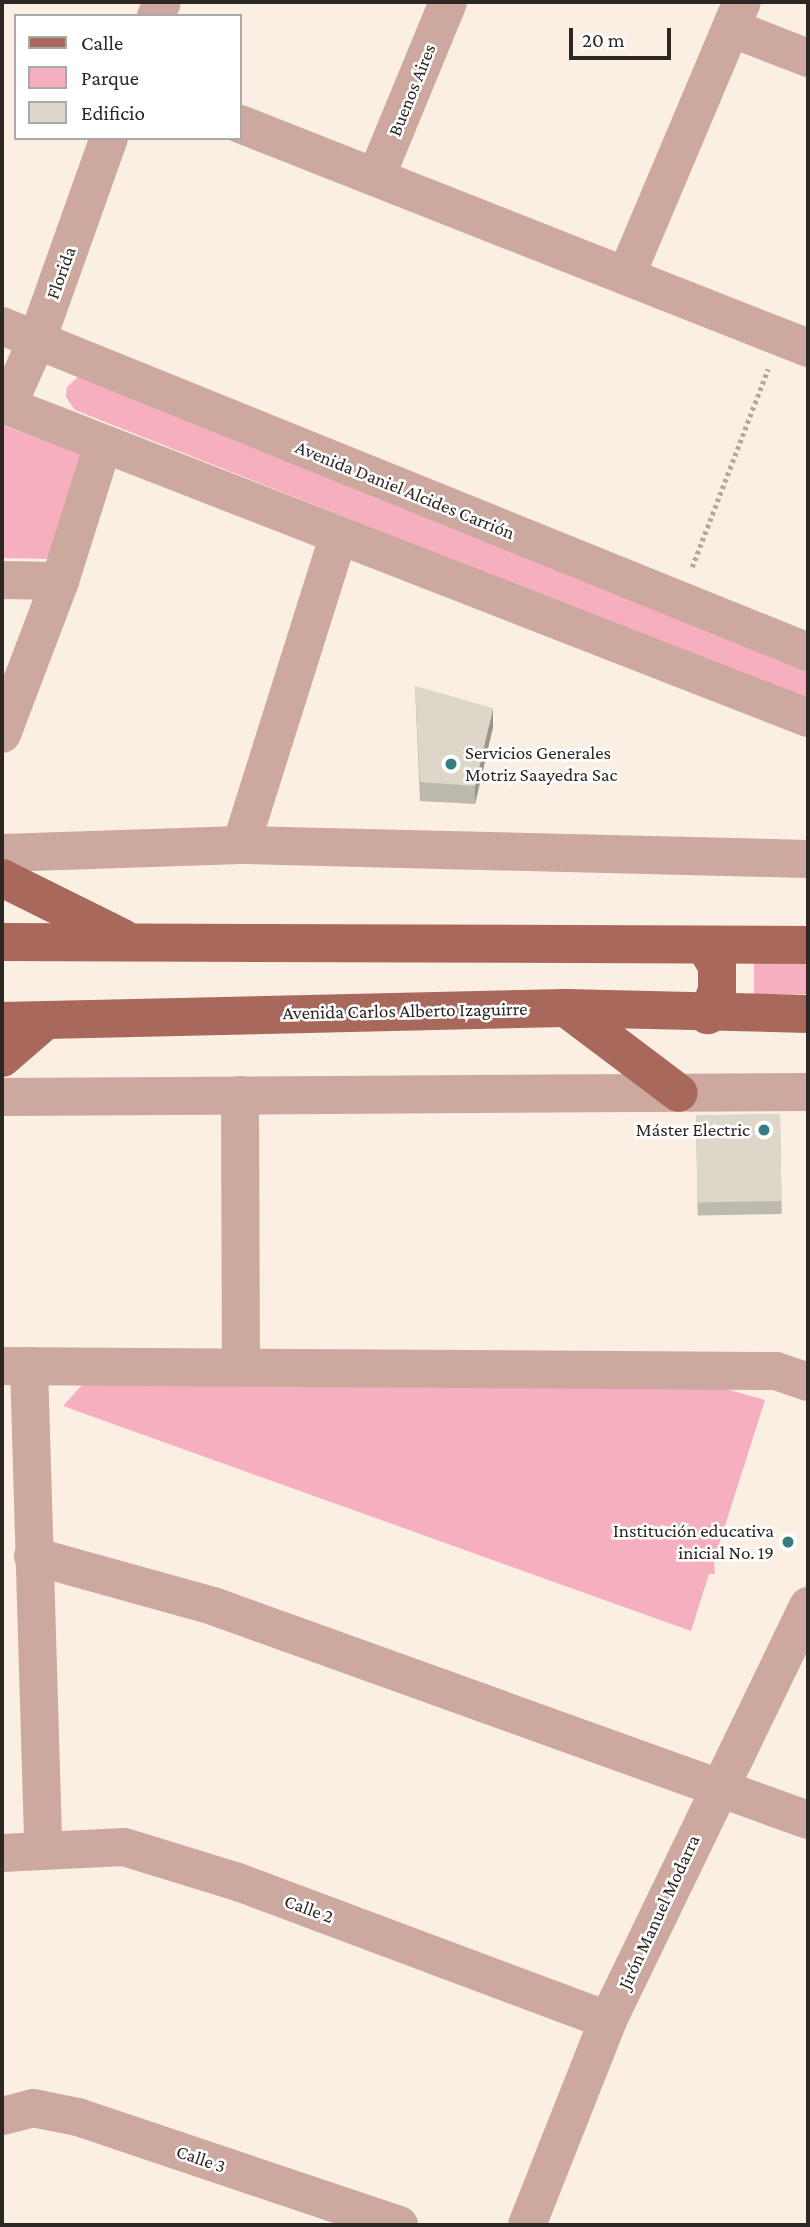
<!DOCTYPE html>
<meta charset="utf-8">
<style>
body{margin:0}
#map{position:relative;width:810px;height:2227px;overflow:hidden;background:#fbeee3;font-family:"Crimson Pro",serif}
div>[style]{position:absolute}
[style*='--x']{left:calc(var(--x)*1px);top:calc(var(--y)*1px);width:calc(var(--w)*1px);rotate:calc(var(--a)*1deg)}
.green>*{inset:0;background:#f5afbe;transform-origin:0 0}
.path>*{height:4.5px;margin-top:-2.25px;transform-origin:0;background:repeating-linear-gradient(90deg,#b2a89f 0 3.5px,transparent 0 7px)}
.minor>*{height:38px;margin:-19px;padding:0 19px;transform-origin:19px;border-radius:19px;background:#cca89f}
.major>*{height:38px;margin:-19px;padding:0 19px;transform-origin:19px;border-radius:19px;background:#a8695c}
.wall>*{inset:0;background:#bdb9ad;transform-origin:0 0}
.shaded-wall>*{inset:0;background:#9a968d}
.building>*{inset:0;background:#dcd7c9;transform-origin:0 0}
.dots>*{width:19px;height:19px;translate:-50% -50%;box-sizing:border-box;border:4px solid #fff;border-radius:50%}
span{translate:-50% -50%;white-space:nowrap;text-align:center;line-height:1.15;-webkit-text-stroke:5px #fff;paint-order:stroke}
.street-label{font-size:19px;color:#2c2723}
.poi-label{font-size:19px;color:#2c2723}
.left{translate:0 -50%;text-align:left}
.right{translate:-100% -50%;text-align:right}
.frame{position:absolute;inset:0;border:4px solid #2c2723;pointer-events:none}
.legend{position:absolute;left:14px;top:14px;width:228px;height:126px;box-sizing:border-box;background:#fff;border:2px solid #aba9a7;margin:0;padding:9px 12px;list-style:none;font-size:21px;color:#2c2723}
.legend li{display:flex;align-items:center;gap:14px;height:35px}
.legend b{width:35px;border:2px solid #aba9a7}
.scale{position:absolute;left:569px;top:28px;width:102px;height:32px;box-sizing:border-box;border:4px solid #2c2723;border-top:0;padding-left:9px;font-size:21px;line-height:24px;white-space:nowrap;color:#2c2723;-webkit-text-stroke:5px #fff;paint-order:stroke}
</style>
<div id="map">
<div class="green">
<i style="clip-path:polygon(79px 376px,808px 664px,808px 701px,75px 410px,66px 397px,67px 387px)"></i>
<i style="clip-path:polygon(2px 425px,87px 456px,49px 559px,2px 558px)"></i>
<i style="left:808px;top:963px;width:31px;height:54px;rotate:90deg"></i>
<i style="clip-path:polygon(83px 1384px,726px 1389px,765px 1400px,714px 1560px,715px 1574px,709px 1574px,691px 1631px,63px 1406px)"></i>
</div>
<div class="path">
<i style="--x:692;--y:567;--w:212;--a:-69"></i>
</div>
<div class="minor">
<i style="--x:156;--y:16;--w:15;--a:-67"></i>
<i style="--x:731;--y:28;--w:83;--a:21.3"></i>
<i style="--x:240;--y:124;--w:611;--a:21.52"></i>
<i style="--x:376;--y:177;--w:189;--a:-67.6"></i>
<i style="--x:626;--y:276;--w:298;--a:-67.1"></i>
<i style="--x:2;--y:326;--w:869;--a:22.02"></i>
<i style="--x:2;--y:404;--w:865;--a:21.28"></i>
<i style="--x:7;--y:407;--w:73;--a:-65.9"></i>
<i style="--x:37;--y:340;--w:214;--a:-70.4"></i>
<i style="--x:2;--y:580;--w:58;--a:1"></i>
<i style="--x:2;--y:734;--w:164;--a:-69.2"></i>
<i style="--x:60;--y:581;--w:143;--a:-72.5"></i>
<i style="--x:241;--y:845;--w:323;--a:-72.5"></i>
<i style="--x:2;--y:853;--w:239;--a:-1.9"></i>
<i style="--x:241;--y:845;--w:567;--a:1.41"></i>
<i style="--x:240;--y:1095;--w:271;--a:89.8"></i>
<i style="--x:2;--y:1097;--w:806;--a:-0.36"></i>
<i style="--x:2;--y:1366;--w:774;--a:0.37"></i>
<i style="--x:776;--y:1371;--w:34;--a:19"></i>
<i style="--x:29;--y:1366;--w:482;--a:88.3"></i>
<i style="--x:33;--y:1556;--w:187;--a:15.5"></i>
<i style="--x:213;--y:1606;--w:632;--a:19.78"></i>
<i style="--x:2;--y:1853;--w:122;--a:-2.8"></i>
<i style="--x:124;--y:1847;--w:119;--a:17.1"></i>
<i style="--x:238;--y:1882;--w:395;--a:20.5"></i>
<i style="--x:2;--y:2116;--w:32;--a:-14"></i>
<i style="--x:33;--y:2108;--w:46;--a:11.3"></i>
<i style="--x:78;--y:2117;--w:339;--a:18.6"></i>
<i style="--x:527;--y:2225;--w:220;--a:-68.4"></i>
<i style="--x:608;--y:2020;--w:460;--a:-64.2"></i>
</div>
<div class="major">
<i style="--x:2;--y:878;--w:135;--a:26.4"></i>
<i style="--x:2;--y:942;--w:806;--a:0.21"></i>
<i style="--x:705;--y:946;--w:23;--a:59"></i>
<i style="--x:717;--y:966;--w:24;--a:90"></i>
<i style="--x:717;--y:990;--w:27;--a:110"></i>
<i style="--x:566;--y:1008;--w:141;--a:37"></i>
<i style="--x:2;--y:1021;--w:564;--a:-1.32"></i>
<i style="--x:566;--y:1008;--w:242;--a:1.4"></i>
<i style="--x:2;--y:1058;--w:58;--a:-40.8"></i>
</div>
<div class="wall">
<i style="clip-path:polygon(415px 686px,493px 727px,475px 804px,420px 801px)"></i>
<i style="left:780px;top:1114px;width:100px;height:84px;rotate:89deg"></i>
</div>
<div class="shaded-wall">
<i style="clip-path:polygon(493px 708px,493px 727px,475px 804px,475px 786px)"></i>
</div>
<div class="building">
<i style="clip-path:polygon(415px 686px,493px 708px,475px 786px,420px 782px)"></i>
<i style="left:780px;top:1114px;width:87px;height:84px;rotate:89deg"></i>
</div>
<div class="dots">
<i style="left:451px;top:764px;background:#357d83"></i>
<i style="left:764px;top:1130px;background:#357d83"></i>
<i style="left:788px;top:1542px;background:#357d83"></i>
</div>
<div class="street-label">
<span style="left:412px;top:90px;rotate:-68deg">Buenos Aires</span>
<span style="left:61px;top:273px;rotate:-70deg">Florida</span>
<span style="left:405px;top:490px;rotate:22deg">Avenida Daniel Alcides Carrión</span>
<span style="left:405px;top:1011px;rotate:-1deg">Avenida Carlos Alberto Izaguirre</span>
<span style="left:309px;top:1909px;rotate:20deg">Calle 2</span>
<span style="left:659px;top:1912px;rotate:-65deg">Jirón Manuel Modarra</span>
<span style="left:201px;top:2159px;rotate:19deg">Calle 3</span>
</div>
<div class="poi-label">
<span class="left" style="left:465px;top:764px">Servicios Generales<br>Motriz Saayedra Sac</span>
<span class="right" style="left:750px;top:1130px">Máster Electric</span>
<span class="right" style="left:774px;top:1542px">Institución educativa<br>inicial No. 19</span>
</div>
<div class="frame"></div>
<ul class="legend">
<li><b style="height:9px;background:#a8695c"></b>Calle</li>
<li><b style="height:19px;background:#f5afbe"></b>Parque</li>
<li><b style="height:19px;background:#dcd7c9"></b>Edificio</li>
</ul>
<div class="scale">20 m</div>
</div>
